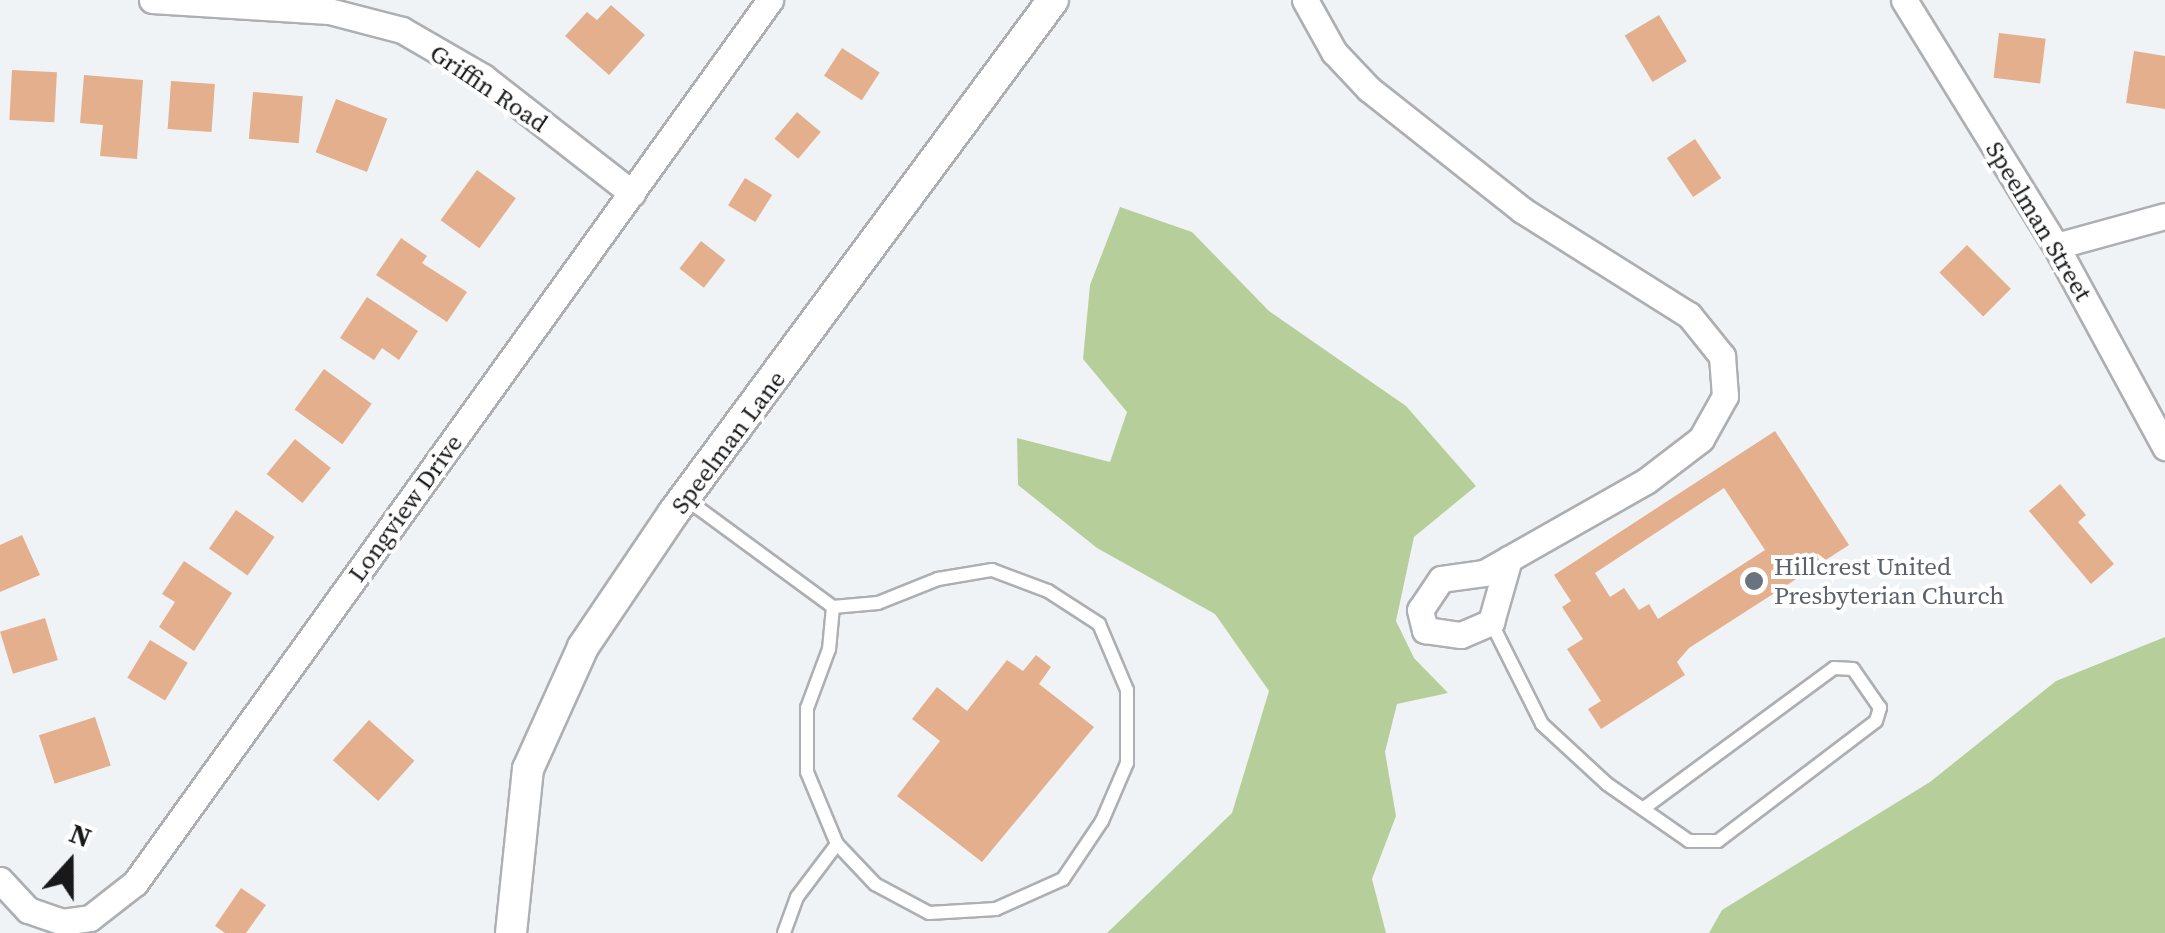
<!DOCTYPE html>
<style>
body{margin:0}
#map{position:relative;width:2165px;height:933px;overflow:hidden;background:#f0f3f6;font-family:"Source Serif 4",serif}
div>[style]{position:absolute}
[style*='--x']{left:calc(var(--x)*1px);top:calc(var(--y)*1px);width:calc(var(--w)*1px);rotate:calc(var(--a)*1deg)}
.forest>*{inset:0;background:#b6cf9a}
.building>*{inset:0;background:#e3af8d;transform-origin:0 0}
.roads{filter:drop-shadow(2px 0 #adafb2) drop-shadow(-2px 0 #adafb2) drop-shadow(0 2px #adafb2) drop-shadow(0 -2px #adafb2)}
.service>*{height:12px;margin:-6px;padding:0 6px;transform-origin:6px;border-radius:6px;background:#fff}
.minor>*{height:25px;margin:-12.5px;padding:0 12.5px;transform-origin:12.5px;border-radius:12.5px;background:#fff}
.tertiary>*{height:30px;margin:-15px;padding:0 15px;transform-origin:15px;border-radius:15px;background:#fff}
.dots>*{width:28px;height:28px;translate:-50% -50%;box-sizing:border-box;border:5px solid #fff;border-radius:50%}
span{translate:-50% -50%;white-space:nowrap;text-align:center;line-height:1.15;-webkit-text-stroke:8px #fff;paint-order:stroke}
.street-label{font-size:25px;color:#18191a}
.worship-label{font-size:25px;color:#5b616d}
.left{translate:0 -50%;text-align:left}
.north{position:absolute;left:20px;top:813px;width:100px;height:100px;-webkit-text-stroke:8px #fff;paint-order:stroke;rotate:21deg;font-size:28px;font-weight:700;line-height:40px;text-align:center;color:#18191a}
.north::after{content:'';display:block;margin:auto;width:35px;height:45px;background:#18191a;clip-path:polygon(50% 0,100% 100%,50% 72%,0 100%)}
</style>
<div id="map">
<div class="forest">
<i style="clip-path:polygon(1120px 207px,1192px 232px,1269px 311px,1406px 406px,1476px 486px,1414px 537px,1396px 621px,1414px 658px,1448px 693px,1397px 704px,1385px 752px,1396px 816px,1372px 879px,1386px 933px,1107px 933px,1232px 813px,1269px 691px,1215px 614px,1097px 548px,1018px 485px,1017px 438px,1110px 462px,1127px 412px,1083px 359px,1090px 285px)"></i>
<i style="clip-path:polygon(2165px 637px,2165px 933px,1709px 933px,1722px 910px,1930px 782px,2056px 681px)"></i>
</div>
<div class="building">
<i style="clip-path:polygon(611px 5px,645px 35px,609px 75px,565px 36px,587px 12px,597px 20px)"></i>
<i style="left:1659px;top:15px;width:54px;height:40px;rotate:59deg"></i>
<i style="left:1999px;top:33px;width:47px;height:45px;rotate:7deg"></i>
<i style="left:842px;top:48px;width:45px;height:33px;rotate:33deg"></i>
<i style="clip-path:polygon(2134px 51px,2165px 56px,2165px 109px,2126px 103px)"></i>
<i style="left:12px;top:70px;width:45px;height:50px;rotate:3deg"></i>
<i style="clip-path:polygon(84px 75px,143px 80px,137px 159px,100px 156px,103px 125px,80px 123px)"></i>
<i style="left:171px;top:81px;width:44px;height:48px;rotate:4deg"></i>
<i style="left:253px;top:92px;width:50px;height:47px;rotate:5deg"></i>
<i style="left:336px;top:99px;width:55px;height:57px;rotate:21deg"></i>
<i style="left:797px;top:112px;width:31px;height:35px;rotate:40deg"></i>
<i style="left:1695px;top:139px;width:47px;height:34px;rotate:56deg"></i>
<i style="left:477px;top:170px;width:48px;height:62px;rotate:36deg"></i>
<i style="left:745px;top:178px;width:32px;height:32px;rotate:32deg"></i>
<i style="clip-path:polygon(401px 238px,427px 256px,422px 263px,467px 292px,447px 322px,376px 275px)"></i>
<i style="left:701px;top:241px;width:31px;height:35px;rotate:38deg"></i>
<i style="left:1967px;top:245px;width:62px;height:39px;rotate:45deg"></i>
<i style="clip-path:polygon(367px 297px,418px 331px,399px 360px,382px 348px,374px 360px,340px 338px)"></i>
<i style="left:324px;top:369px;width:59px;height:50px;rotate:36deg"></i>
<i style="clip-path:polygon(evenodd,1775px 431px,1849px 545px,1689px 648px,1677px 662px,1685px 675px,1601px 729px,1588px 709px,1601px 701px,1567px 649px,1583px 639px,1562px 607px,1571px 601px,1554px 575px,1775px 431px,1724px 488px,1765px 550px,1658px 619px,1649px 604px,1639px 610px,1624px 588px,1610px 597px,1595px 573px,1724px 488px)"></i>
<i style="left:295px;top:439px;width:46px;height:45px;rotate:39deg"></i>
<i style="clip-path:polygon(2060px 484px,2086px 515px,2078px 522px,2114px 564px,2091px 584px,2029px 511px)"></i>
<i style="left:236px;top:510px;width:47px;height:47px;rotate:35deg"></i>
<i style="clip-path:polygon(22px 535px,40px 575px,0 592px,0 545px)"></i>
<i style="clip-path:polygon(184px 561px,232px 593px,194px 651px,159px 627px,175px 602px,162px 594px)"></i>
<i style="left:45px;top:618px;width:44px;height:47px;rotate:73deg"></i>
<i style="left:150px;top:640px;width:44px;height:44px;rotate:31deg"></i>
<i style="clip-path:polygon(1036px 655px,1051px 667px,1039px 684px,1094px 727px,982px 862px,897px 796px,940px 741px,912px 719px,937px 687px,967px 711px,1007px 660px,1023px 671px)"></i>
<i style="left:95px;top:717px;width:51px;height:59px;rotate:72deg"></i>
<i style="left:369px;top:720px;width:61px;height:54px;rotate:42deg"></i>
<i style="clip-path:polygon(241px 888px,266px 905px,246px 933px,225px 933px,215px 926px)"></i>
</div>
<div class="roads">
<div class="service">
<i style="--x:686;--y:499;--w:182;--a:36.3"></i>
<i style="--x:833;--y:607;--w:42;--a:95.4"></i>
<i style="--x:829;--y:649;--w:63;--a:110.4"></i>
<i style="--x:807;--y:708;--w:64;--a:90"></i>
<i style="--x:807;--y:772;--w:78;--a:67.4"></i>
<i style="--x:837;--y:844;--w:66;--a:127"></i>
<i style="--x:797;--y:897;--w:38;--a:110"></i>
<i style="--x:833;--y:607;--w:45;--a:-5.1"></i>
<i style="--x:878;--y:603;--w:65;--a:-21.8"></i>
<i style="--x:938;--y:579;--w:55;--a:-9.5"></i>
<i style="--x:992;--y:570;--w:60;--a:20.6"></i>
<i style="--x:1048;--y:591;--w:61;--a:32.9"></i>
<i style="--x:1099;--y:624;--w:72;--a:67"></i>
<i style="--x:1127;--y:690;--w:73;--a:90"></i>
<i style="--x:1127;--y:763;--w:63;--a:113.3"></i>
<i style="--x:1102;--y:821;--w:70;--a:123.9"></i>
<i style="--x:1063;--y:879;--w:73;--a:155.9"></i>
<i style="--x:996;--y:909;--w:67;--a:176.6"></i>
<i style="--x:929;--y:913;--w:61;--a:-151.8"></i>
<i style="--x:875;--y:884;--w:55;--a:-133.5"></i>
<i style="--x:1491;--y:622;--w:114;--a:63.4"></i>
<i style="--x:1542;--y:724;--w:88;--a:42.7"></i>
<i style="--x:1607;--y:784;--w:100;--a:34.8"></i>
<i style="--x:1689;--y:841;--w:29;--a:0"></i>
<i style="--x:1718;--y:841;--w:198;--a:-37.2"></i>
<i style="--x:1876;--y:721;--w:14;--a:-73"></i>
<i style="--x:1880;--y:708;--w:47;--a:-124.7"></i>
<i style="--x:1853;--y:669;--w:19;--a:-177"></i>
<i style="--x:1834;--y:668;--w:237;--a:143.6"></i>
</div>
<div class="minor">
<i style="--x:152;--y:0;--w:177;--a:3.6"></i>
<i style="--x:329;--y:11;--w:75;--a:14.6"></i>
<i style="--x:402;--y:30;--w:94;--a:30.1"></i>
<i style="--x:483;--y:77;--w:189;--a:37.9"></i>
<i style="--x:1305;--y:0;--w:60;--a:60.9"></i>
<i style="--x:1334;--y:52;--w:51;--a:46.6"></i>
<i style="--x:1369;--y:89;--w:195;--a:38.3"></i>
<i style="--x:1522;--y:210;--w:197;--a:32.2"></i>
<i style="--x:1689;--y:315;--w:53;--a:51.2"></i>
<i style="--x:1722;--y:356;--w:40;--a:85.7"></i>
<i style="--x:1725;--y:396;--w:49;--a:119.2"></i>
<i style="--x:1701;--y:439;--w:69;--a:142.6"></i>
<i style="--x:1646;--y:481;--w:186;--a:150.4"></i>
<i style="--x:1484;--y:573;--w:43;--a:172.1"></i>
<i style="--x:1441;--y:579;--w:37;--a:124"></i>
<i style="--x:1420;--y:610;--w:21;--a:76"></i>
<i style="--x:1425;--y:630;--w:36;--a:8"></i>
<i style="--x:1461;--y:635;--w:33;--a:-23"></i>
<i style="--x:1491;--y:622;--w:66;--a:-74.1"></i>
<i style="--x:1904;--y:0;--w:289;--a:58.3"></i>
<i style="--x:2056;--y:246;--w:229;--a:61.5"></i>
<i style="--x:2056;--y:246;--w:113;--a:-15.4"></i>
<i style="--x:0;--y:880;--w:41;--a:47"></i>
<i style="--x:28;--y:910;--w:36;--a:19"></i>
<i style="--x:62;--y:922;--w:28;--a:-8"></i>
<i style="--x:90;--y:918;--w:57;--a:-37.9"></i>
<i style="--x:135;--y:883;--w:1088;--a:-54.28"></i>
</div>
<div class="tertiary">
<i style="--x:511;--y:933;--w:165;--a:-84.1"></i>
<i style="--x:528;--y:769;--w:134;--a:-65.7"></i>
<i style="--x:583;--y:647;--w:163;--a:-56"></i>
<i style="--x:674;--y:512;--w:637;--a:-53.49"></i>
</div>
</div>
<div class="dots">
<i style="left:1754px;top:581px;background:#6b7280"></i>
</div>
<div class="street-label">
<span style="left:489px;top:88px;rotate:34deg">Griffin Road</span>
<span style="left:2039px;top:221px;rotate:59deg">Speelman Street</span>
<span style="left:728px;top:442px;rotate:-53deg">Speelman Lane</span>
<span style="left:405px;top:508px;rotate:-54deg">Longview Drive</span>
</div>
<div class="worship-label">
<span class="left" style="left:1774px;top:581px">Hillcrest United<br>Presbyterian Church</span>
</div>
<div class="north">N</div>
</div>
